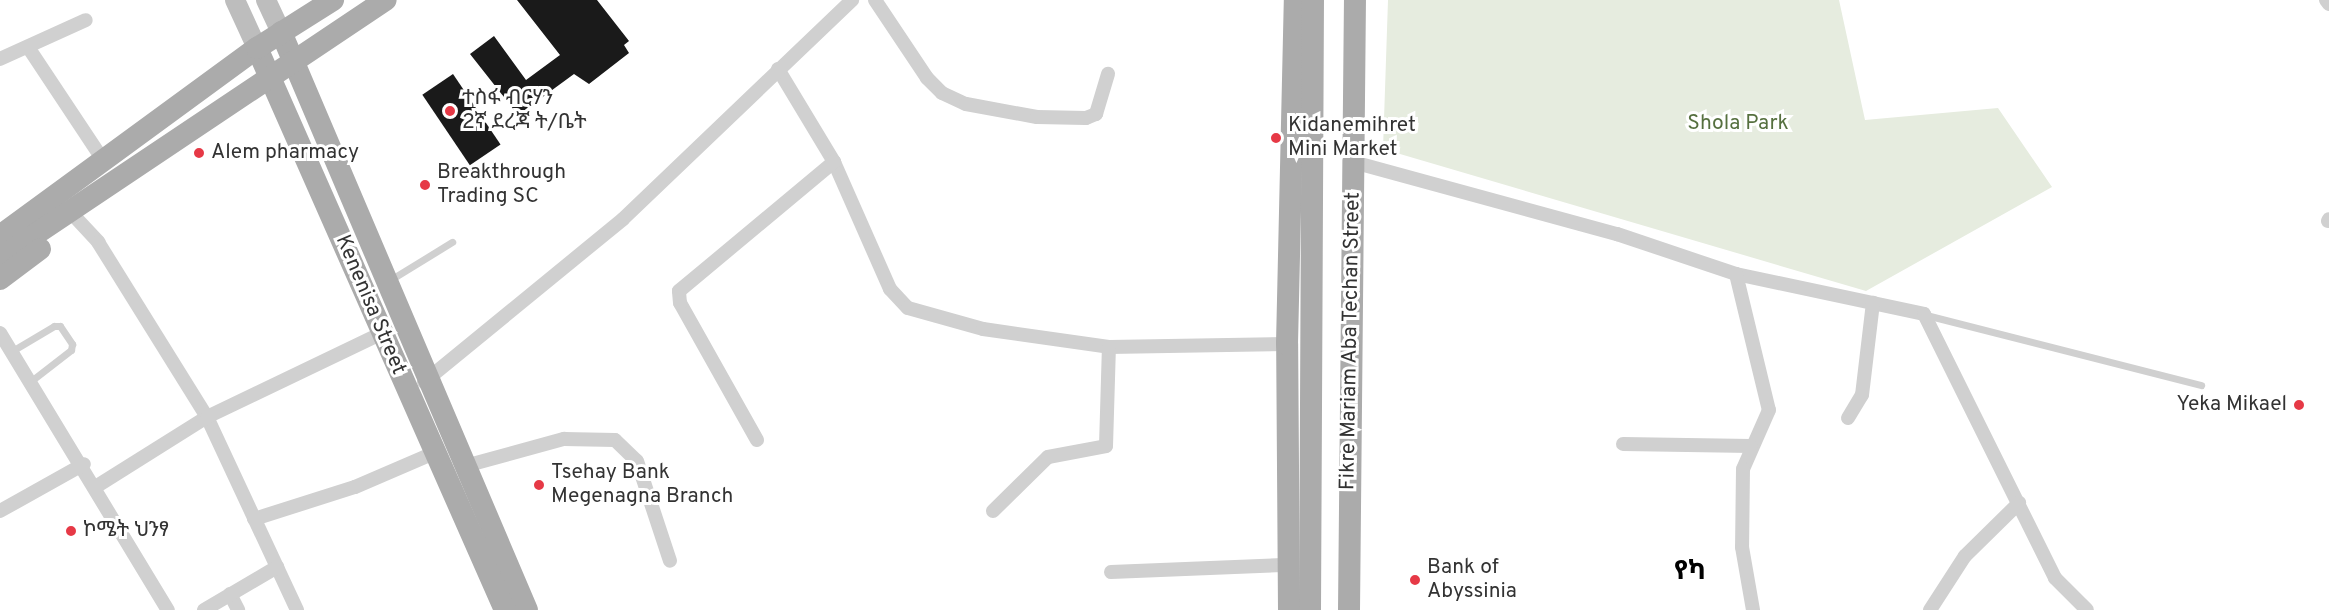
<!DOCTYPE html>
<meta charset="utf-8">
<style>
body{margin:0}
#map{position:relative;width:2329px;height:610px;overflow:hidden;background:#fff;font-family:Overpass,"Noto Sans Ethiopic",sans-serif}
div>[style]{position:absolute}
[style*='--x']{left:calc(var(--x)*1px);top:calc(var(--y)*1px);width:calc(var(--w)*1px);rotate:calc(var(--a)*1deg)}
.green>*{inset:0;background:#e6ecdf}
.building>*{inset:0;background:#1a1a1a;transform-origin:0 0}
.service>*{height:7px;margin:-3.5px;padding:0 3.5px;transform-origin:3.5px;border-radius:3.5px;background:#d0d0d0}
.minor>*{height:14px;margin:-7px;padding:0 7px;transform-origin:7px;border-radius:7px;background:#d0d0d0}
.secondary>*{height:20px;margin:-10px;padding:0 10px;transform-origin:10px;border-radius:10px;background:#bdbdbd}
.primary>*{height:22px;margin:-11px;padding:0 11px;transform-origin:11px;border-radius:11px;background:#ababab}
.dots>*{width:16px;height:16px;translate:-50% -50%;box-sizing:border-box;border:3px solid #fff;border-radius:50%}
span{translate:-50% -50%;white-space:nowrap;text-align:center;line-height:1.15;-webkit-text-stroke:6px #fff;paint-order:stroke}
.poi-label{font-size:21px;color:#333}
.left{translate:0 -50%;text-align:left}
.right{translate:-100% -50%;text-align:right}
.park-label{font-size:21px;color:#56703f}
.street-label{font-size:21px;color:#333}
.district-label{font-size:27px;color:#000;font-weight:700}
</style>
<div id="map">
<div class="green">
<i style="clip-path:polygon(1388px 0,1839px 0,1865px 120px,1998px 108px,2052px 187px,1866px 291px,1383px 149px)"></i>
</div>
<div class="building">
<i style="clip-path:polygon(517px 0,597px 0,629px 41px,624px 45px,629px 53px,589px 84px,574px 74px,518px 115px,470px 54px,494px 36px,526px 80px,560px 55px)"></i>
<i style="left:453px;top:74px;width:85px;height:37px;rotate:56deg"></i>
</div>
<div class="service">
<i style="--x:390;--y:280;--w:73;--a:-31.5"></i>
<i style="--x:1926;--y:315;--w:284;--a:14.3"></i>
<i style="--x:12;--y:351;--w:49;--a:-30.8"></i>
<i style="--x:54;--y:326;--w:6;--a:0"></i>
<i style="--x:60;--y:326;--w:22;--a:56"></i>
<i style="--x:72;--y:344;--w:6;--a:99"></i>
<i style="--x:71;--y:350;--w:51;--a:142.2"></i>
</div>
<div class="minor">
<i style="--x:875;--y:0;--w:94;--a:56.3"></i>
<i style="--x:927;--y:78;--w:21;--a:45"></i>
<i style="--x:942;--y:93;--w:26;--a:25"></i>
<i style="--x:966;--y:104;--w:72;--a:10.4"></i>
<i style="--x:1037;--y:117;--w:49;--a:1.2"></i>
<i style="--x:1086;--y:118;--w:11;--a:-22"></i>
<i style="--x:1096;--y:114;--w:42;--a:-73.3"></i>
<i style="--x:2326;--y:0;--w:5;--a:53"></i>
<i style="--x:28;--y:47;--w:136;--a:56.4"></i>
<i style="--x:0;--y:59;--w:94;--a:-24.4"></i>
<i style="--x:778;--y:69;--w:109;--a:58.9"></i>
<i style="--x:834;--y:162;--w:139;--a:66.2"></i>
<i style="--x:890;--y:289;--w:26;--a:47"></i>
<i style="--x:908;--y:308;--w:78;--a:15.6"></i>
<i style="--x:983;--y:329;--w:127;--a:8.1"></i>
<i style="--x:1109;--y:347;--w:178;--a:-1"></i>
<i style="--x:1353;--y:162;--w:274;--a:15.3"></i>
<i style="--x:1617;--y:234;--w:126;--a:18.6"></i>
<i style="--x:1736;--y:274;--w:192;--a:12"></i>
<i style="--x:1924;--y:314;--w:295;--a:63.6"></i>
<i style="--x:2055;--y:578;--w:45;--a:45"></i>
<i style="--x:76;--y:218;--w:33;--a:47"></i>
<i style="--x:98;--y:242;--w:206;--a:58.1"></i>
<i style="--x:207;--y:417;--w:213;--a:65"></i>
<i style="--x:2328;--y:221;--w:2;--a:-63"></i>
<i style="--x:1736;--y:274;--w:140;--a:76.4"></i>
<i style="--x:1769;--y:410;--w:64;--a:113.8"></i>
<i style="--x:1743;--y:469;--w:78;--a:90.7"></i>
<i style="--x:1742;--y:547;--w:64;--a:80.1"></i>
<i style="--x:0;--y:333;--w:324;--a:58.8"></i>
<i style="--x:424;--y:382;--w:257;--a:-39.3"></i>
<i style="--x:623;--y:219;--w:317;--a:-43.7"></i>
<i style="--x:1848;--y:418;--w:27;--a:-59"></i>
<i style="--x:1862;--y:395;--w:93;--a:-83.2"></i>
<i style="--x:757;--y:440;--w:157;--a:-119.3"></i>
<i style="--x:680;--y:303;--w:12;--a:-95"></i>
<i style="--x:679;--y:291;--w:202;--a:-39.8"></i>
<i style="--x:1623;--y:444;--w:128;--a:0.9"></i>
<i style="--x:465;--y:466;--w:103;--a:-15.3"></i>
<i style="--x:564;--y:439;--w:51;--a:1.1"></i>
<i style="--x:615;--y:440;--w:30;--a:44"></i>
<i style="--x:637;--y:461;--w:105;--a:71.7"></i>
<i style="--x:97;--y:486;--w:130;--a:-32.1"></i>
<i style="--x:207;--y:417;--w:194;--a:-25.6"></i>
<i style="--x:0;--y:511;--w:96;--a:-29.2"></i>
<i style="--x:993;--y:511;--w:77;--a:-44.5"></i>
<i style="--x:1048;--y:457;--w:59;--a:-10.7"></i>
<i style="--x:1106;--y:446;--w:99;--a:-88.3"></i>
<i style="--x:254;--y:519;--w:106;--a:-17.6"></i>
<i style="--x:355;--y:487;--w:86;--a:-23.3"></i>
<i style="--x:1111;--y:572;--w:178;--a:-2.3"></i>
<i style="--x:230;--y:594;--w:18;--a:63"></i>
<i style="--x:204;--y:610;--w:85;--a:-30.5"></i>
<i style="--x:1930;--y:610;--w:64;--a:-57.1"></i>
<i style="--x:1965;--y:556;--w:76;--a:-44.5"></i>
</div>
<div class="secondary">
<i style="--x:235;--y:0;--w:53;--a:65.4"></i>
<i style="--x:266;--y:0;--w:35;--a:65"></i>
</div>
<div class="primary">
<i style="--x:281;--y:32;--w:628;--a:66.95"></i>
<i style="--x:257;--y:48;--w:614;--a:66.19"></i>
<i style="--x:0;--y:236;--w:318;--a:-36.2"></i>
<i style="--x:257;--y:48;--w:90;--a:-32.3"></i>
<i style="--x:0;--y:258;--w:464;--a:-33.8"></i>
<i style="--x:0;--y:279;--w:50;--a:-36.9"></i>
<i style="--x:1289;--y:610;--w:266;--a:-90.4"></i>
<i style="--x:1287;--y:344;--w:344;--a:-88.7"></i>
<i style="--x:1310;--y:610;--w:610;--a:-89.72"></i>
<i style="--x:1349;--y:610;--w:610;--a:-89.44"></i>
</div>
<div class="dots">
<i style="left:450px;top:111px;background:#e63946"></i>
<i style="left:1276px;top:138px;background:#e63946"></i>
<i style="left:199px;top:153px;background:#e63946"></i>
<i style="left:425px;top:185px;background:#e63946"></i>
<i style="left:2299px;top:405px;background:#e63946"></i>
<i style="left:539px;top:485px;background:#e63946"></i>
<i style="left:71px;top:531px;background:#e63946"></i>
<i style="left:1415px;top:580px;background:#e63946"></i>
</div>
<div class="poi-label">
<span class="left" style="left:462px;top:111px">ተስፋ ብርሃን<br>2ኛ ደረጃ ት/ቤት</span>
<span class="left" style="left:1288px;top:138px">Kidanemihret<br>Mini Market</span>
<span class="left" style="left:211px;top:153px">Alem pharmacy</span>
<span class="left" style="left:437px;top:185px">Breakthrough<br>Trading SC</span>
<span class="right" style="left:2287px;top:405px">Yeka Mikael</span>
<span class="left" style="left:551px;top:485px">Tsehay Bank<br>Megenagna Branch</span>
<span class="left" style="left:83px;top:531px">ኮሜት ህንፃ</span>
<span class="left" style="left:1427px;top:580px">Bank of<br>Abyssinia</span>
</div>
<div class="park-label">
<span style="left:1738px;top:124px">Shola Park</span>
</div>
<div class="street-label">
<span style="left:370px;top:305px;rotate:67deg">Kenenisa Street</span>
<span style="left:1351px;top:341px;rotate:-89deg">Fikre Mariam Aba Techan Street</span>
</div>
<div class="district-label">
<span style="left:1690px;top:573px">የካ</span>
</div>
</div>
